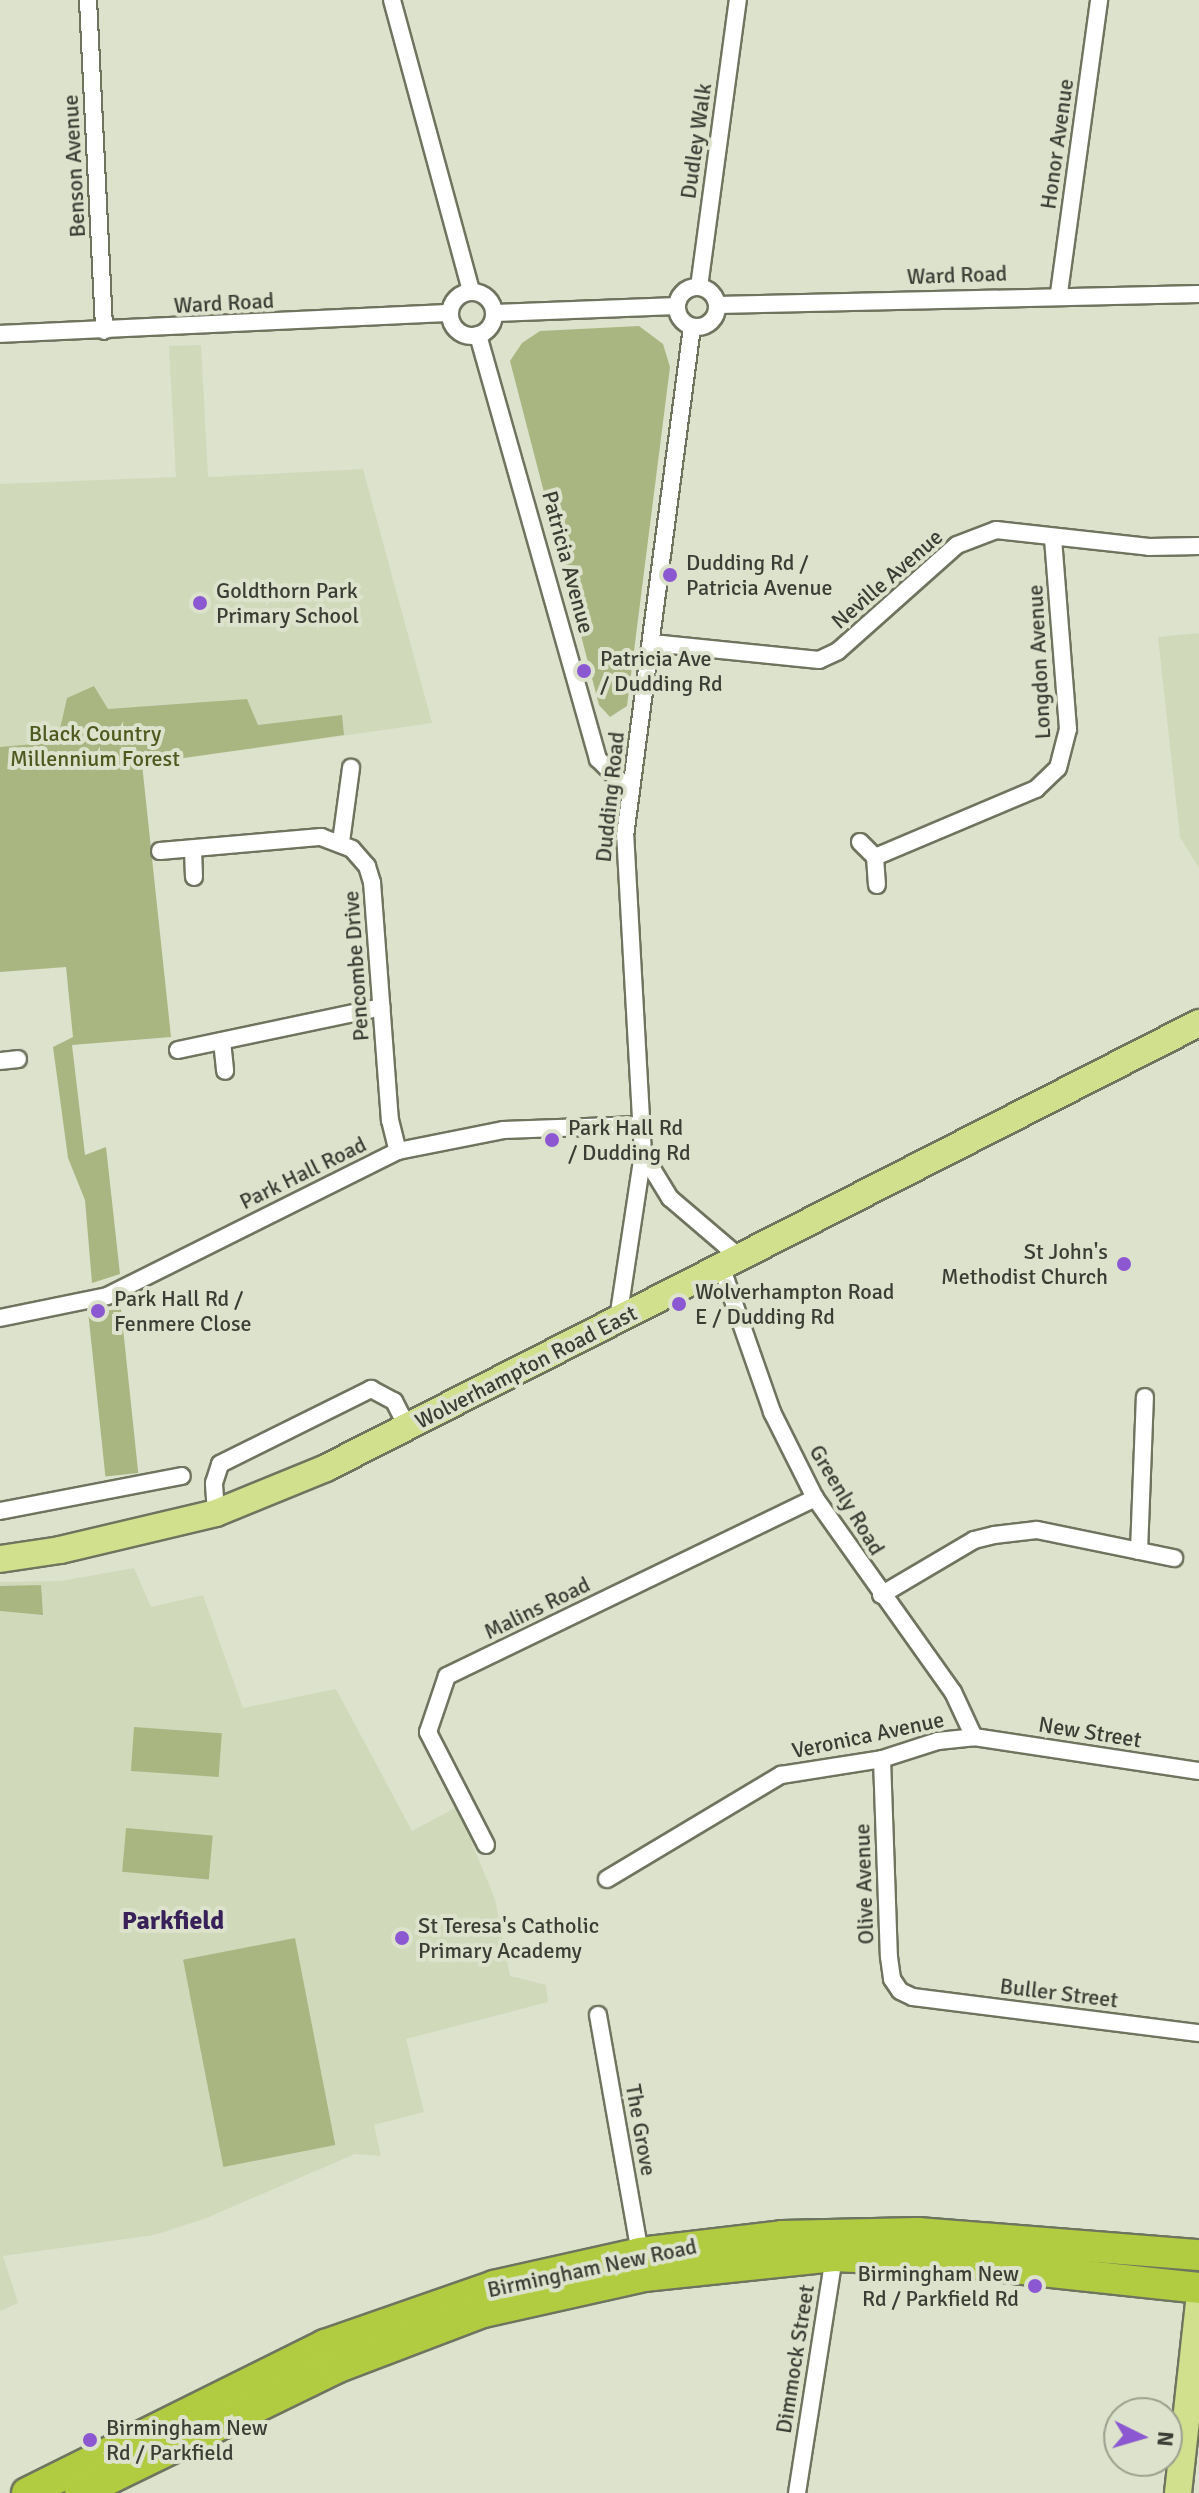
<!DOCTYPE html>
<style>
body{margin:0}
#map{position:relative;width:1199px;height:2493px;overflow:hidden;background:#dce2cb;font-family:Signika,sans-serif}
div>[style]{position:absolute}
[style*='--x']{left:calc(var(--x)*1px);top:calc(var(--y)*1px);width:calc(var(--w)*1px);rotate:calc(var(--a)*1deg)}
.built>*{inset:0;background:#d1d9bb}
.green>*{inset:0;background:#a9b682;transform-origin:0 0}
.roads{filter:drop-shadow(2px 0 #6f745f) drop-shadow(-2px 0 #6f745f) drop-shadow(0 2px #6f745f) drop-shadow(0 -2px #6f745f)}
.street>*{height:16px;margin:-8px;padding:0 8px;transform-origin:8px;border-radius:8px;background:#fff}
.street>.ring{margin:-8px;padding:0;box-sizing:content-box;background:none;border:16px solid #fff;border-radius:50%}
.primary>*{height:26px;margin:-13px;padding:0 13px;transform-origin:13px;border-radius:13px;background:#d1e08d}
.highway>*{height:30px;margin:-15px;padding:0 15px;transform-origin:15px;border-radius:15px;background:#b2cc41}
.dots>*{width:22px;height:22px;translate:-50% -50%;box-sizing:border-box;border:4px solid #dce2cb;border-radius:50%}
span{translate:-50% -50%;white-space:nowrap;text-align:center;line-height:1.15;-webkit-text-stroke:8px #dce2cb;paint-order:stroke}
.street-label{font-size:22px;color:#3b3e35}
.poi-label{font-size:22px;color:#3b3e35}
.left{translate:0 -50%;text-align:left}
.right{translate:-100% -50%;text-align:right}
.park-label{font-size:22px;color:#4e591f}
.quarter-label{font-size:26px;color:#382059;font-weight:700}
.north{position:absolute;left:1103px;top:2397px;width:80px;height:80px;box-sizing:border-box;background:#dce2cb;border:2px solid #9ca08f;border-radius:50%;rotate:95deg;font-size:22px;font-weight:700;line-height:32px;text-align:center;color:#3b3e35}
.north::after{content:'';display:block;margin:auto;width:28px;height:36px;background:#8c58d1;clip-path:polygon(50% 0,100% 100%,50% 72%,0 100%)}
</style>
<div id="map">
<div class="built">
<i style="clip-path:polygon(201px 345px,208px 477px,363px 469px,432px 723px,251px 749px,0 773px,0 484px,176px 477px,169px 346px)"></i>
<i style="clip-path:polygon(1199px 633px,1199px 868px,1180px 837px,1158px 637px)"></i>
<i style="clip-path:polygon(134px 1568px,151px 1607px,203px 1595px,243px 1708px,336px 1689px,412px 1831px,457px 1807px,495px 1899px,510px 1976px,546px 1985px,548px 2002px,406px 2039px,424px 2112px,374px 2125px,381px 2156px,355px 2154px,204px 2219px,154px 2235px,3px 2256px,18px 2303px,0 2311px,0 1582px,61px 1581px)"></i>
</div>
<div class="green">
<i style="clip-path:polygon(639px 326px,663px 344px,670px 367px,627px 706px,610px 717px,599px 705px,510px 361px,522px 343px,540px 331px)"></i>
<i style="clip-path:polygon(94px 686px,108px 709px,247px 699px,258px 725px,342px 715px,344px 735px,142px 764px,171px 1037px,72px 1045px,85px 1155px,106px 1147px,120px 1274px,92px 1283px,85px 1200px,68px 1158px,53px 1047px,73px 1037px,66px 967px,0 972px,0 747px,57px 742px,67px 698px)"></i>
<i style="left:121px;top:1309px;width:165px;height:33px;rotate:84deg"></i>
<i style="clip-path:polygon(41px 1585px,43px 1615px,0 1611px,0 1586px)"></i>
<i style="left:134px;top:1727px;width:88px;height:44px;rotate:4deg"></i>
<i style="left:126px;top:1828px;width:87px;height:44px;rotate:5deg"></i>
<i style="left:295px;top:1938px;width:211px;height:114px;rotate:79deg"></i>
</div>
<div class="roads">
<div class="street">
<i style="--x:88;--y:0;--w:331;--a:87.2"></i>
<i style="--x:392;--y:0;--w:302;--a:74.8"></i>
<i style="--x:699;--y:287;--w:290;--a:-82.3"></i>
<i class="ring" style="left:677px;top:287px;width:24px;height:24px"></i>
<i class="ring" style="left:450px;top:292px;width:28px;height:28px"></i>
<i style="--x:1059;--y:293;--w:296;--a:-82.2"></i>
<i style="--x:717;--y:305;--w:482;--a:-1.3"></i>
<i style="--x:495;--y:313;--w:182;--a:-2.2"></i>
<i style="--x:0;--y:334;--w:450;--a:-2.7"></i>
<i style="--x:478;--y:335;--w:441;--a:74.2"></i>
<i style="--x:598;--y:759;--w:44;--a:45"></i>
<i style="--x:652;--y:643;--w:168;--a:5.8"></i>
<i style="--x:819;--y:660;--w:21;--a:-25"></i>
<i style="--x:838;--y:651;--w:159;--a:-41.7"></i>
<i style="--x:957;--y:545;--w:42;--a:-21"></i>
<i style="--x:996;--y:530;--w:154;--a:6.3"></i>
<i style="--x:1149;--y:547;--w:50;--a:-1.1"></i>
<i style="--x:341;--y:842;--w:75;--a:-82.3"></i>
<i style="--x:860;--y:842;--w:21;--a:45"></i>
<i style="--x:875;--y:857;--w:28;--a:86"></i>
<i style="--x:193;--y:849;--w:28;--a:88"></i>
<i style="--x:160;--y:851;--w:162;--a:-5"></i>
<i style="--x:321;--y:837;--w:33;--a:21"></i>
<i style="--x:352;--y:849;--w:23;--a:49"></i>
<i style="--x:367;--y:866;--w:17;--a:73"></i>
<i style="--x:372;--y:882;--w:239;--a:85.7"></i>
<i style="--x:390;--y:1120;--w:32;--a:76"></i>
<i style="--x:875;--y:857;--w:175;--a:-22.9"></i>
<i style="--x:1036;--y:789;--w:30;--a:-44"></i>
<i style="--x:1058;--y:768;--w:40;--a:-75.6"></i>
<i style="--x:1068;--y:729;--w:192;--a:-94.5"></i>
<i style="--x:222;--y:1041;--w:30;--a:84"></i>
<i style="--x:178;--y:1050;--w:208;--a:-11.9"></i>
<i style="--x:0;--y:1061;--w:18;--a:-6"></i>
<i style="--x:643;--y:1154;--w:52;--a:58.5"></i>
<i style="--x:670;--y:1198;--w:91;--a:40.5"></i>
<i style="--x:721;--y:1266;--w:155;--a:70.7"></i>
<i style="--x:772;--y:1412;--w:96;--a:63.4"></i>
<i style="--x:815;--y:1498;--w:238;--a:54.6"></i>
<i style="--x:953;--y:1692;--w:50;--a:65"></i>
<i style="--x:0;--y:1318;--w:109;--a:-11.6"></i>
<i style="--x:107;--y:1296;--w:325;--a:-26.5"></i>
<i style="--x:398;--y:1151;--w:107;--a:-11.3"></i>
<i style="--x:503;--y:1130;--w:138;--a:-2.1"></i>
<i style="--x:618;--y:1319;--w:167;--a:-81.4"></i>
<i style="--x:643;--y:1154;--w:319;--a:-93.2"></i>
<i style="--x:625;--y:836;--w:513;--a:-82.5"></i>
<i style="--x:0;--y:1511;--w:185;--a:-10.9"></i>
<i style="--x:216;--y:1513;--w:30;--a:-94"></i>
<i style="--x:214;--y:1483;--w:20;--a:-72"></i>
<i style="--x:220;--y:1464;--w:169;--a:-26.4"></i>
<i style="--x:371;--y:1389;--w:26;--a:28"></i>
<i style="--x:394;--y:1401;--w:29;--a:63"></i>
<i style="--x:1139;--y:1551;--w:154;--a:-87.8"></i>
<i style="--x:881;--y:1595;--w:108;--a:-30.6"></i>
<i style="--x:974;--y:1540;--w:21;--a:-14"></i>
<i style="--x:994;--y:1535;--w:43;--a:-6.6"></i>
<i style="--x:1037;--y:1530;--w:140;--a:11.6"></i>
<i style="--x:882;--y:1759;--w:198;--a:88"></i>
<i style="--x:889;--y:1957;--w:22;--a:82"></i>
<i style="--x:892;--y:1979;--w:14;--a:56"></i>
<i style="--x:900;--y:1991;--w:14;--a:25"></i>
<i style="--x:913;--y:1997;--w:288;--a:7.2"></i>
<i style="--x:486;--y:1845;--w:127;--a:-117.2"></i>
<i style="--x:428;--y:1732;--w:59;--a:-71.3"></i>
<i style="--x:447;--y:1676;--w:409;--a:-25.8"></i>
<i style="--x:607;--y:1879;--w:203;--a:-30.9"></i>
<i style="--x:781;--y:1775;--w:102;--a:-9"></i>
<i style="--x:882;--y:1759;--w:59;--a:-17.8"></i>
<i style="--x:938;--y:1741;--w:36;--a:-6"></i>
<i style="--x:974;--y:1737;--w:228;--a:8.6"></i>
<i style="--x:598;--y:2015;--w:242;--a:80"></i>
<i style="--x:797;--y:2493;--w:246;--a:-81.1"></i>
</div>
<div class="primary">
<i style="--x:0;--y:1559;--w:61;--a:-8.5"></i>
<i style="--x:60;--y:1550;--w:160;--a:-13.3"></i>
<i style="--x:216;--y:1513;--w:119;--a:-22.2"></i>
<i style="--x:326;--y:1468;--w:980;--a:-27.01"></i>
<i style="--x:1178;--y:2493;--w:192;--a:-83.7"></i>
</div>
<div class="highway">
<i style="--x:27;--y:2493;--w:333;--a:-26.4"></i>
<i style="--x:325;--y:2345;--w:179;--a:-19.2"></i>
<i style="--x:494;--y:2286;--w:150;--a:-12.7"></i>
<i style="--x:640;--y:2253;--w:143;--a:-6.8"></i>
<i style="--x:782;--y:2236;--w:136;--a:-1.3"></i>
<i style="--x:918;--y:2233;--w:282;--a:4.5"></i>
<i style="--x:80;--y:2493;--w:285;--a:-26"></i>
<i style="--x:336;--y:2368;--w:157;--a:-20.9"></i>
<i style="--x:483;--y:2312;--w:165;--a:-12.6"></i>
<i style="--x:644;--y:2276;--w:191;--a:-6"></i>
<i style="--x:834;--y:2256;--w:122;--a:2.8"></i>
<i style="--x:956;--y:2262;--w:244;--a:6.1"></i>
</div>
</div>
<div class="dots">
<i style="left:670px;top:575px;background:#8c58d1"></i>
<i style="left:200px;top:603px;background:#8c58d1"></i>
<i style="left:584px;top:671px;background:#8c58d1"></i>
<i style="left:552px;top:1140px;background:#8c58d1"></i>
<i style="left:1124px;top:1264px;background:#8c58d1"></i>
<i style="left:679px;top:1304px;background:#8c58d1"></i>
<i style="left:98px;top:1311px;background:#8c58d1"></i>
<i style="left:402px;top:1938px;background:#8c58d1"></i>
<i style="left:1035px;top:2286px;background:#8c58d1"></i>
<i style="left:90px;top:2440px;background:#8c58d1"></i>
</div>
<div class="street-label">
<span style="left:696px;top:141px;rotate:-82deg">Dudley Walk</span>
<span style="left:1057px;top:144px;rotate:-82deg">Honor Avenue</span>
<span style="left:74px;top:166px;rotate:-93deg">Benson Avenue</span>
<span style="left:957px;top:275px;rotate:-2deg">Ward Road</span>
<span style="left:224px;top:303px;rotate:-3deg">Ward Road</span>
<span style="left:568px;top:562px;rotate:75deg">Patricia Avenue</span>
<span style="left:887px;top:579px;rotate:-41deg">Neville Avenue</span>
<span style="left:1039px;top:662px;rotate:-93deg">Longdon Avenue</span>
<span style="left:610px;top:797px;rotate:-84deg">Dudding Road</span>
<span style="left:356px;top:966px;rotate:-94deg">Pencombe Drive</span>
<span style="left:303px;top:1173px;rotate:-26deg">Park Hall Road</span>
<span style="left:526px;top:1367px;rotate:-27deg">Wolverhampton Road East</span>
<span style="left:847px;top:1500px;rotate:59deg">Greenly Road</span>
<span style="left:537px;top:1608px;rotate:-26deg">Malins Road</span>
<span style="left:1090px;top:1732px;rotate:9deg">New Street</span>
<span style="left:868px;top:1735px;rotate:-12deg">Veronica Avenue</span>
<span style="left:864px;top:1884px;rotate:-92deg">Olive Avenue</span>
<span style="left:1059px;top:1993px;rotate:7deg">Buller Street</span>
<span style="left:641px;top:2130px;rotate:80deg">The Grove</span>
<span style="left:592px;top:2268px;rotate:-12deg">Birmingham New Road</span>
<span style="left:795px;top:2359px;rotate:-81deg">Dimmock Street</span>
</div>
<div class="poi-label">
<span class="left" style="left:686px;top:575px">Dudding Rd /<br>Patricia Avenue</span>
<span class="left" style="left:216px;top:603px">Goldthorn Park<br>Primary School</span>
<span class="left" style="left:600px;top:671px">Patricia Ave<br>/ Dudding Rd</span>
<span class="left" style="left:568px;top:1140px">Park Hall Rd<br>/ Dudding Rd</span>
<span class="right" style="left:1108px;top:1264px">St John's<br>Methodist Church</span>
<span class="left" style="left:695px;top:1304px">Wolverhampton Road<br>E / Dudding Rd</span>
<span class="left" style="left:114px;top:1311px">Park Hall Rd /<br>Fenmere Close</span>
<span class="left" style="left:418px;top:1938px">St Teresa's Catholic<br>Primary Academy</span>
<span class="right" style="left:1019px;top:2286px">Birmingham New<br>Rd / Parkfield Rd</span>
<span class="left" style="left:106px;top:2440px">Birmingham New<br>Rd / Parkfield</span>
</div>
<div class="park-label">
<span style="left:95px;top:746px">Black Country<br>Millennium Forest</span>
</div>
<div class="quarter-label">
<span style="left:173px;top:1922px">Parkfield</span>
</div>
<div class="north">N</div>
</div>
